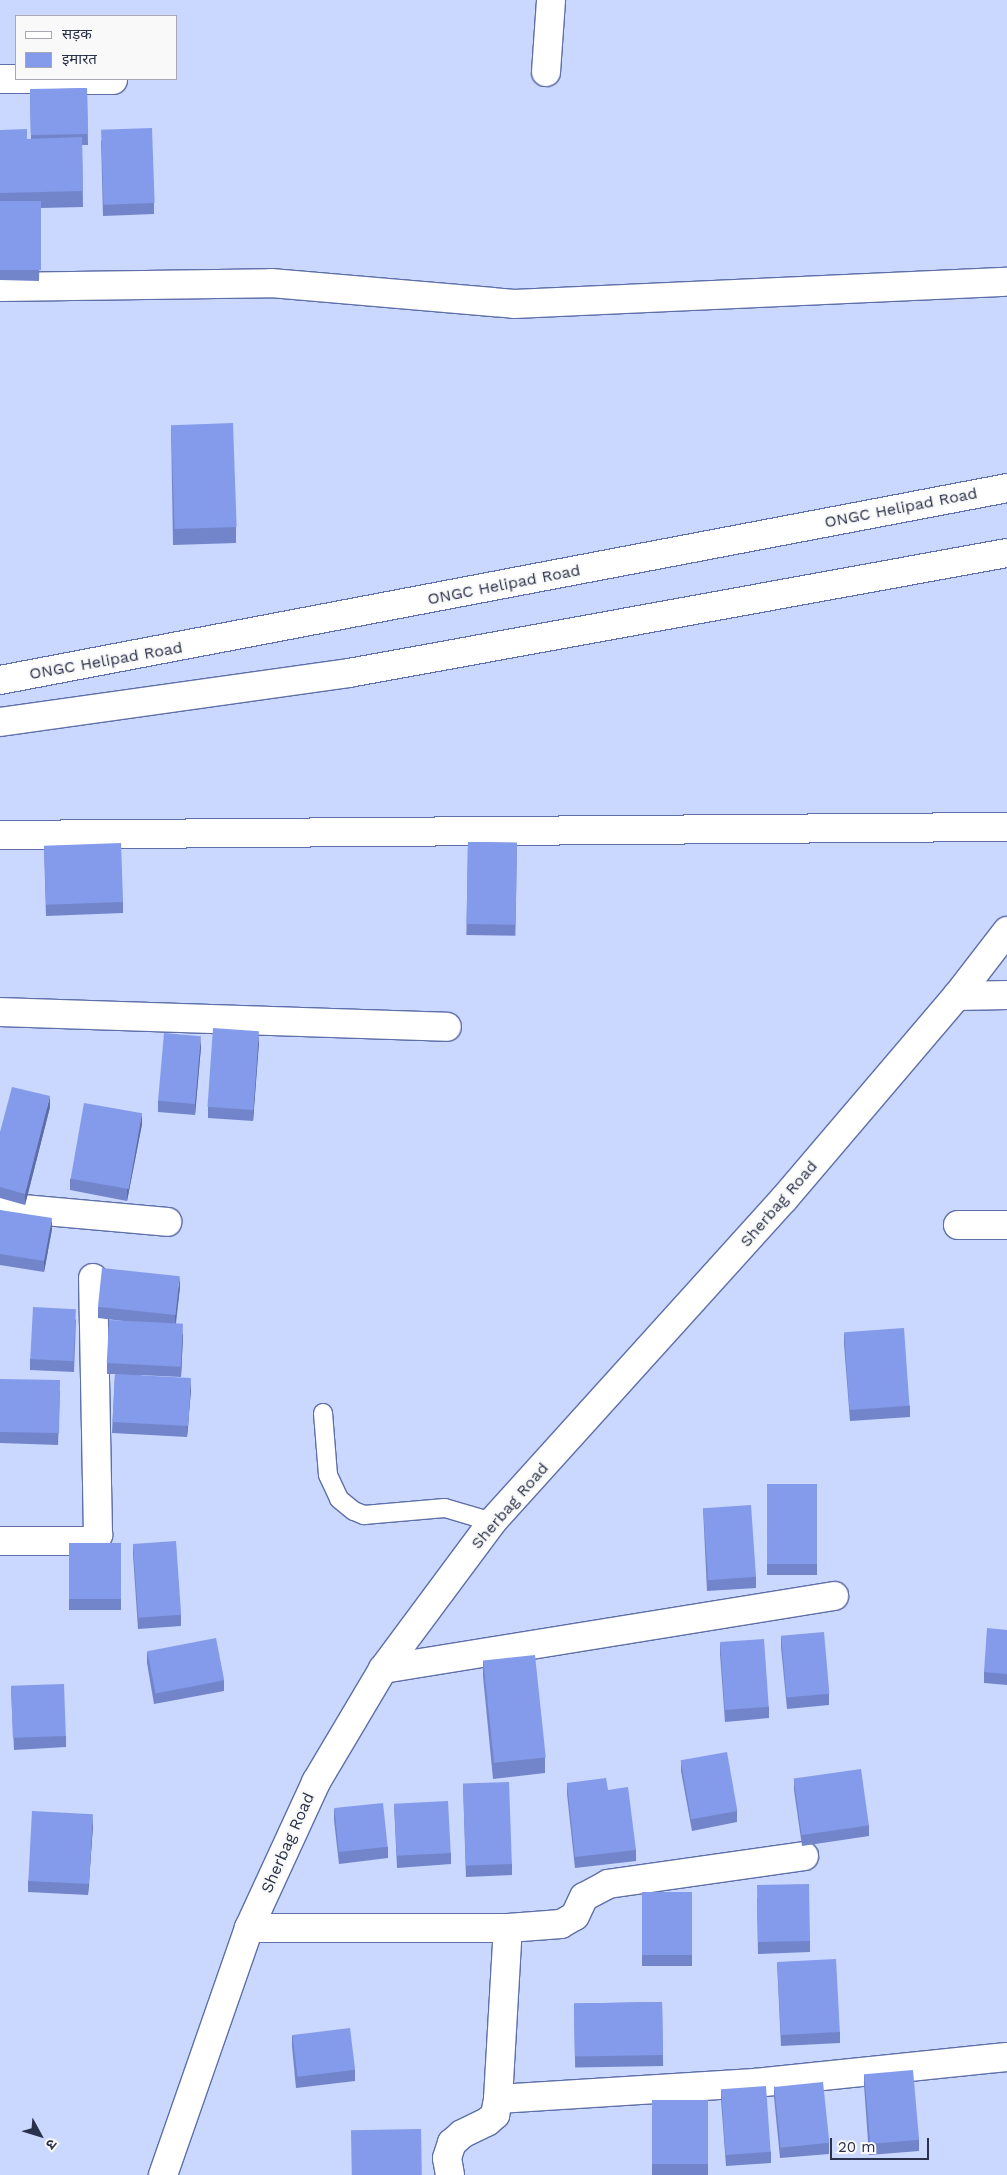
<!DOCTYPE html>
<meta charset="utf-8">
<style>
body{margin:0}
#map{position:relative;width:1007px;height:2175px;overflow:hidden;background:#cad7fe;font-family:"Work Sans","Noto Sans Devanagari",sans-serif}
div>[style]{position:absolute}
[style*='--x']{left:calc(var(--x)*1px);top:calc(var(--y)*1px);width:calc(var(--w)*1px);rotate:calc(var(--a)*1deg)}
.roads{filter:drop-shadow(1px 0 #5e6fa9) drop-shadow(-1px 0 #5e6fa9) drop-shadow(0 1px #5e6fa9) drop-shadow(0 -1px #5e6fa9)}
.lane>*{height:18px;margin:-9px;padding:0 9px;transform-origin:9px;border-radius:9px;background:#fff}
.street>*{height:28px;margin:-14px;padding:0 14px;transform-origin:14px;border-radius:14px;background:#fff}
.wall>*{inset:0;background:#7285ca;transform-origin:0 0}
.shaded-wall>*{inset:0;background:#5c6ca4}
.building>*{inset:0;background:#849beb;transform-origin:0 0}
span{translate:-50% -50%;white-space:nowrap;text-align:center;line-height:1.15;-webkit-text-stroke:4.5px #f9f9f9;paint-order:stroke}
.street-label{font-size:16px;color:#2a314a}
.legend{position:absolute;left:15px;top:15px;width:162px;height:65px;box-sizing:border-box;background:#f9f9f9;border:1px solid #a6a9b3;margin:0;padding:6px 9px;list-style:none;font-size:15px;color:#2a314a}
.legend li{display:flex;align-items:center;gap:10px;height:25px}
.legend b{width:25px;border:1px solid #a6a9b3}
.north{position:absolute;left:15px;top:2110px;width:50px;height:50px;-webkit-text-stroke:4px #f9f9f9;paint-order:stroke;rotate:129deg;font-size:14px;font-weight:700;line-height:20px;text-align:center;color:#2a314a}
.north::after{content:'';display:block;margin:auto;width:18px;height:22px;background:#2a314a;clip-path:polygon(50% 0,100% 100%,50% 72%,0 100%)}
.scale{position:absolute;left:830px;top:2138px;width:99px;height:22px;box-sizing:border-box;border:2px solid #2a314a;border-top:0;padding-left:6px;font-size:15px;line-height:18px;white-space:nowrap;color:#2a314a;-webkit-text-stroke:4px #f9f9f9;paint-order:stroke}
</style>
<div id="map">
<div class="roads">
<div class="lane">
<i style="--x:323;--y:1413;--w:62;--a:85.4"></i>
<i style="--x:328;--y:1475;--w:26;--a:65"></i>
<i style="--x:339;--y:1499;--w:19;--a:39"></i>
<i style="--x:354;--y:1511;--w:11;--a:22"></i>
<i style="--x:364;--y:1515;--w:81;--a:-4.9"></i>
<i style="--x:445;--y:1508;--w:49;--a:16.6"></i>
</div>
<div class="street">
<i style="--x:546;--y:72;--w:72;--a:-86"></i>
<i style="--x:0;--y:79;--w:113;--a:0.5"></i>
<i style="--x:0;--y:287;--w:271;--a:-0.8"></i>
<i style="--x:271;--y:283;--w:244;--a:4.9"></i>
<i style="--x:514;--y:304;--w:493;--a:-2.6"></i>
<i style="--x:0;--y:680;--w:1025;--a:-10.79"></i>
<i style="--x:0;--y:722;--w:352;--a:-8"></i>
<i style="--x:349;--y:673;--w:669;--a:-10.34"></i>
<i style="--x:0;--y:835;--w:1007;--a:-0.46"></i>
<i style="--x:957;--y:996;--w:50;--a:-1.1"></i>
<i style="--x:0;--y:1012;--w:447;--a:1.9"></i>
<i style="--x:0;--y:1207;--w:168;--a:5.1"></i>
<i style="--x:958;--y:1225;--w:49;--a:0"></i>
<i style="--x:0;--y:1541;--w:87;--a:0"></i>
<i style="--x:87;--y:1541;--w:13;--a:-29"></i>
<i style="--x:98;--y:1535;--w:257;--a:-91.1"></i>
<i style="--x:383;--y:1669;--w:457;--a:-9.2"></i>
<i style="--x:249;--y:1928;--w:259;--a:0"></i>
<i style="--x:508;--y:1928;--w:53;--a:-4.3"></i>
<i style="--x:561;--y:1924;--w:16;--a:-30"></i>
<i style="--x:575;--y:1916;--w:21;--a:-65"></i>
<i style="--x:584;--y:1897;--w:27;--a:-28"></i>
<i style="--x:608;--y:1884;--w:198;--a:-8.1"></i>
<i style="--x:498;--y:2099;--w:171;--a:-86.7"></i>
<i style="--x:163;--y:2175;--w:262;--a:-70.8"></i>
<i style="--x:249;--y:1928;--w:161;--a:-65.3"></i>
<i style="--x:316;--y:1782;--w:131;--a:-59.3"></i>
<i style="--x:383;--y:1669;--w:183;--a:-53.4"></i>
<i style="--x:492;--y:1522;--w:435;--a:-47.9"></i>
<i style="--x:784;--y:1199;--w:267;--a:-49.6"></i>
<i style="--x:957;--y:996;--w:82;--a:-52.4"></i>
<i style="--x:450;--y:2175;--w:17;--a:-100"></i>
<i style="--x:447;--y:2158;--w:16;--a:-72"></i>
<i style="--x:452;--y:2143;--w:13;--a:-42"></i>
<i style="--x:462;--y:2134;--w:28;--a:-26"></i>
<i style="--x:487;--y:2122;--w:11;--a:-41"></i>
<i style="--x:495;--y:2115;--w:16;--a:-79"></i>
<i style="--x:498;--y:2099;--w:257;--a:-3.6"></i>
<i style="--x:755;--y:2083;--w:253;--a:-5.9"></i>
</div>
</div>
<div class="wall">
<i style="clip-path:polygon(87px 88px,88px 145px,82px 145px,83px 207px,41px 208px,39px 281px,0 280px,0 130px,27px 139px,31px 139px,30px 90px)"></i>
<i style="clip-path:polygon(101px 140px,154px 203px,154px 214px,103px 216px)"></i>
<i style="clip-path:polygon(171px 425px,236px 527px,236px 543px,173px 545px)"></i>
<i style="left:468px;top:842px;width:49px;height:93px;rotate:1deg"></i>
<i style="clip-path:polygon(44px 846px,123px 902px,123px 913px,46px 916px)"></i>
<i style="clip-path:polygon(259px 1042px,253px 1121px,208px 1118px,208px 1107px)"></i>
<i style="clip-path:polygon(201px 1047px,195px 1115px,158px 1112px,158px 1101px)"></i>
<i style="clip-path:polygon(50px 1107px,25px 1205px,0 1198px,0 1132px)"></i>
<i style="clip-path:polygon(142px 1124px,127px 1201px,70px 1190px,70px 1179px)"></i>
<i style="clip-path:polygon(0 1210px,52px 1229px,44px 1272px,0 1265px)"></i>
<i style="clip-path:polygon(180px 1287px,176px 1324px,183px 1335px,181px 1377px,139px 1375px,191px 1389px,187px 1437px,112px 1433px,115px 1374px,107px 1374px,107px 1363px,123px 1321px,98px 1318px,98px 1307px)"></i>
<i style="clip-path:polygon(76px 1319px,74px 1372px,30px 1370px,30px 1359px)"></i>
<i style="clip-path:polygon(844px 1333px,910px 1406px,910px 1417px,850px 1421px,844px 1344px)"></i>
<i style="clip-path:polygon(0 1379px,60px 1391px,58px 1445px,0 1443px)"></i>
<i style="left:767px;top:1484px;width:50px;height:91px"></i>
<i style="clip-path:polygon(703px 1508px,756px 1577px,756px 1588px,707px 1591px)"></i>
<i style="left:69px;top:1543px;width:52px;height:67px"></i>
<i style="clip-path:polygon(133px 1544px,181px 1615px,181px 1626px,138px 1629px,133px 1555px)"></i>
<i style="clip-path:polygon(1007px 1630px,1007px 1685px,984px 1683px,984px 1672px)"></i>
<i style="clip-path:polygon(781px 1636px,829px 1694px,829px 1705px,787px 1709px,781px 1647px)"></i>
<i style="clip-path:polygon(720px 1643px,769px 1707px,769px 1718px,725px 1722px,720px 1654px)"></i>
<i style="clip-path:polygon(147px 1652px,224px 1680px,224px 1691px,154px 1704px,147px 1663px)"></i>
<i style="clip-path:polygon(483px 1660px,545px 1758px,545px 1773px,493px 1779px,483px 1676px)"></i>
<i style="clip-path:polygon(11px 1688px,66px 1736px,66px 1747px,14px 1750px)"></i>
<i style="clip-path:polygon(681px 1760px,737px 1811px,737px 1822px,692px 1831px,681px 1771px)"></i>
<i style="clip-path:polygon(794px 1779px,869px 1825px,869px 1836px,802px 1846px,794px 1790px)"></i>
<i style="clip-path:polygon(567px 1783px,608px 1790px,636px 1850px,636px 1861px,575px 1868px,567px 1794px)"></i>
<i style="clip-path:polygon(463px 1784px,512px 1864px,512px 1875px,466px 1877px)"></i>
<i style="clip-path:polygon(394px 1804px,451px 1853px,451px 1864px,397px 1868px)"></i>
<i style="clip-path:polygon(334px 1809px,388px 1847px,388px 1858px,339px 1864px,334px 1820px)"></i>
<i style="clip-path:polygon(93px 1825px,88px 1895px,28px 1892px,28px 1881px)"></i>
<i style="left:642px;top:1892px;width:50px;height:74px"></i>
<i style="clip-path:polygon(757px 1897px,810px 1941px,810px 1952px,758px 1954px)"></i>
<i style="clip-path:polygon(777px 1962px,840px 2032px,840px 2043px,781px 2046px)"></i>
<i style="left:662px;top:2002px;width:64px;height:88px;rotate:89deg"></i>
<i style="clip-path:polygon(292px 2035px,355px 2070px,355px 2081px,296px 2088px,292px 2046px)"></i>
<i style="clip-path:polygon(864px 2074px,919px 2140px,919px 2151px,869px 2155px,864px 2085px)"></i>
<i style="clip-path:polygon(774px 2086px,829px 2143px,829px 2154px,780px 2158px,774px 2097px)"></i>
<i style="clip-path:polygon(721px 2089px,771px 2152px,771px 2163px,726px 2166px,721px 2100px)"></i>
<i style="left:652px;top:2100px;width:56px;height:75px"></i>
</div>
<div class="shaded-wall">
<i style="clip-path:polygon(259px 1031px,259px 1042px,253px 1121px,253px 1110px)"></i>
<i style="clip-path:polygon(201px 1036px,201px 1047px,195px 1115px,195px 1104px)"></i>
<i style="clip-path:polygon(50px 1096px,50px 1107px,25px 1205px,25px 1194px)"></i>
<i style="clip-path:polygon(142px 1113px,142px 1124px,127px 1201px,127px 1190px)"></i>
<i style="clip-path:polygon(52px 1218px,52px 1229px,44px 1272px,44px 1261px)"></i>
<i style="clip-path:polygon(180px 1276px,180px 1287px,175px 1327px,175px 1316px)"></i>
<i style="clip-path:polygon(183px 1324px,183px 1335px,181px 1377px,181px 1366px)"></i>
<i style="clip-path:polygon(191px 1378px,191px 1389px,187px 1437px,187px 1427px)"></i>
<i style="clip-path:polygon(93px 1814px,93px 1825px,88px 1895px,88px 1884px)"></i>
</div>
<div class="building">
<i style="left:87px;top:88px;width:46px;height:57px;rotate:89deg"></i>
<i style="left:152px;top:128px;width:75px;height:51px;rotate:88deg"></i>
<i style="clip-path:polygon(27px 129px,27px 139px,82px 137px,83px 191px,0 193px,0 130px)"></i>
<i style="left:0;top:201px;width:41px;height:69px"></i>
<i style="left:233px;top:423px;width:104px;height:62px;rotate:88deg"></i>
<i style="left:468px;top:842px;width:49px;height:82px;rotate:1deg"></i>
<i style="left:121px;top:843px;width:59px;height:77px;rotate:88deg"></i>
<i style="left:213px;top:1028px;width:46px;height:79px;rotate:4deg"></i>
<i style="left:164px;top:1033px;width:37px;height:68px;rotate:5deg"></i>
<i style="clip-path:polygon(12px 1087px,50px 1096px,25px 1194px,0 1187px,0 1132px)"></i>
<i style="left:84px;top:1103px;width:59px;height:77px;rotate:10deg"></i>
<i style="clip-path:polygon(0 1210px,52px 1218px,44px 1261px,0 1254px)"></i>
<i style="left:102px;top:1268px;width:78px;height:39px;rotate:6deg"></i>
<i style="left:33px;top:1307px;width:43px;height:52px;rotate:3deg"></i>
<i style="left:109px;top:1320px;width:74px;height:43px;rotate:3deg"></i>
<i style="left:904px;top:1328px;width:78px;height:60px;rotate:86deg"></i>
<i style="left:115px;top:1374px;width:76px;height:48px;rotate:3deg"></i>
<i style="left:0;top:1379px;width:60px;height:53px;rotate:1deg"></i>
<i style="left:767px;top:1484px;width:50px;height:80px"></i>
<i style="left:751px;top:1505px;width:72px;height:48px;rotate:86deg"></i>
<i style="left:176px;top:1541px;width:74px;height:43px;rotate:86deg"></i>
<i style="left:69px;top:1543px;width:52px;height:56px"></i>
<i style="clip-path:polygon(987px 1628px,1007px 1630px,1007px 1674px,984px 1672px)"></i>
<i style="left:824px;top:1632px;width:62px;height:43px;rotate:85deg"></i>
<i style="left:216px;top:1638px;width:43px;height:70px;rotate:79deg"></i>
<i style="left:764px;top:1639px;width:68px;height:44px;rotate:86deg"></i>
<i style="left:535px;top:1655px;width:103px;height:52px;rotate:84deg"></i>
<i style="left:64px;top:1684px;width:52px;height:53px;rotate:88deg"></i>
<i style="left:727px;top:1752px;width:60px;height:47px;rotate:80deg"></i>
<i style="left:861px;top:1769px;width:57px;height:68px;rotate:82deg"></i>
<i style="clip-path:polygon(606px 1778px,608px 1790px,628px 1787px,636px 1850px,575px 1857px,567px 1783px)"></i>
<i style="left:509px;top:1782px;width:82px;height:46px;rotate:88deg"></i>
<i style="left:448px;top:1801px;width:52px;height:54px;rotate:87deg"></i>
<i style="left:383px;top:1803px;width:44px;height:49px;rotate:84deg"></i>
<i style="left:32px;top:1811px;width:61px;height:70px;rotate:3deg"></i>
<i style="left:809px;top:1884px;width:57px;height:52px;rotate:89deg"></i>
<i style="left:642px;top:1892px;width:50px;height:63px"></i>
<i style="left:836px;top:1959px;width:73px;height:59px;rotate:87deg"></i>
<i style="left:662px;top:2002px;width:53px;height:88px;rotate:89deg"></i>
<i style="left:350px;top:2028px;width:42px;height:58px;rotate:83deg"></i>
<i style="left:913px;top:2070px;width:70px;height:49px;rotate:85deg"></i>
<i style="left:823px;top:2082px;width:61px;height:49px;rotate:84deg"></i>
<i style="left:766px;top:2086px;width:66px;height:45px;rotate:86deg"></i>
<i style="left:652px;top:2100px;width:56px;height:64px"></i>
<i style="left:421px;top:2129px;width:46px;height:70px;rotate:89deg"></i>
</div>
<div class="street-label">
<span style="left:901px;top:508px;rotate:-11deg">ONGC Helipad Road</span>
<span style="left:504px;top:585px;rotate:-11deg">ONGC Helipad Road</span>
<span style="left:106px;top:661px;rotate:-10deg">ONGC Helipad Road</span>
<span style="left:779px;top:1204px;rotate:-49deg">Sherbag Road</span>
<span style="left:510px;top:1506px;rotate:-49deg">Sherbag Road</span>
<span style="left:288px;top:1843px;rotate:-66deg">Sherbag Road</span>
</div>
<ul class="legend">
<li><b style="height:6px;background:#fff"></b>सड़क</li>
<li><b style="height:14px;background:#849beb"></b>इमारत</li>
</ul>
<div class="north">उ</div>
<div class="scale">20 m</div>
</div>
